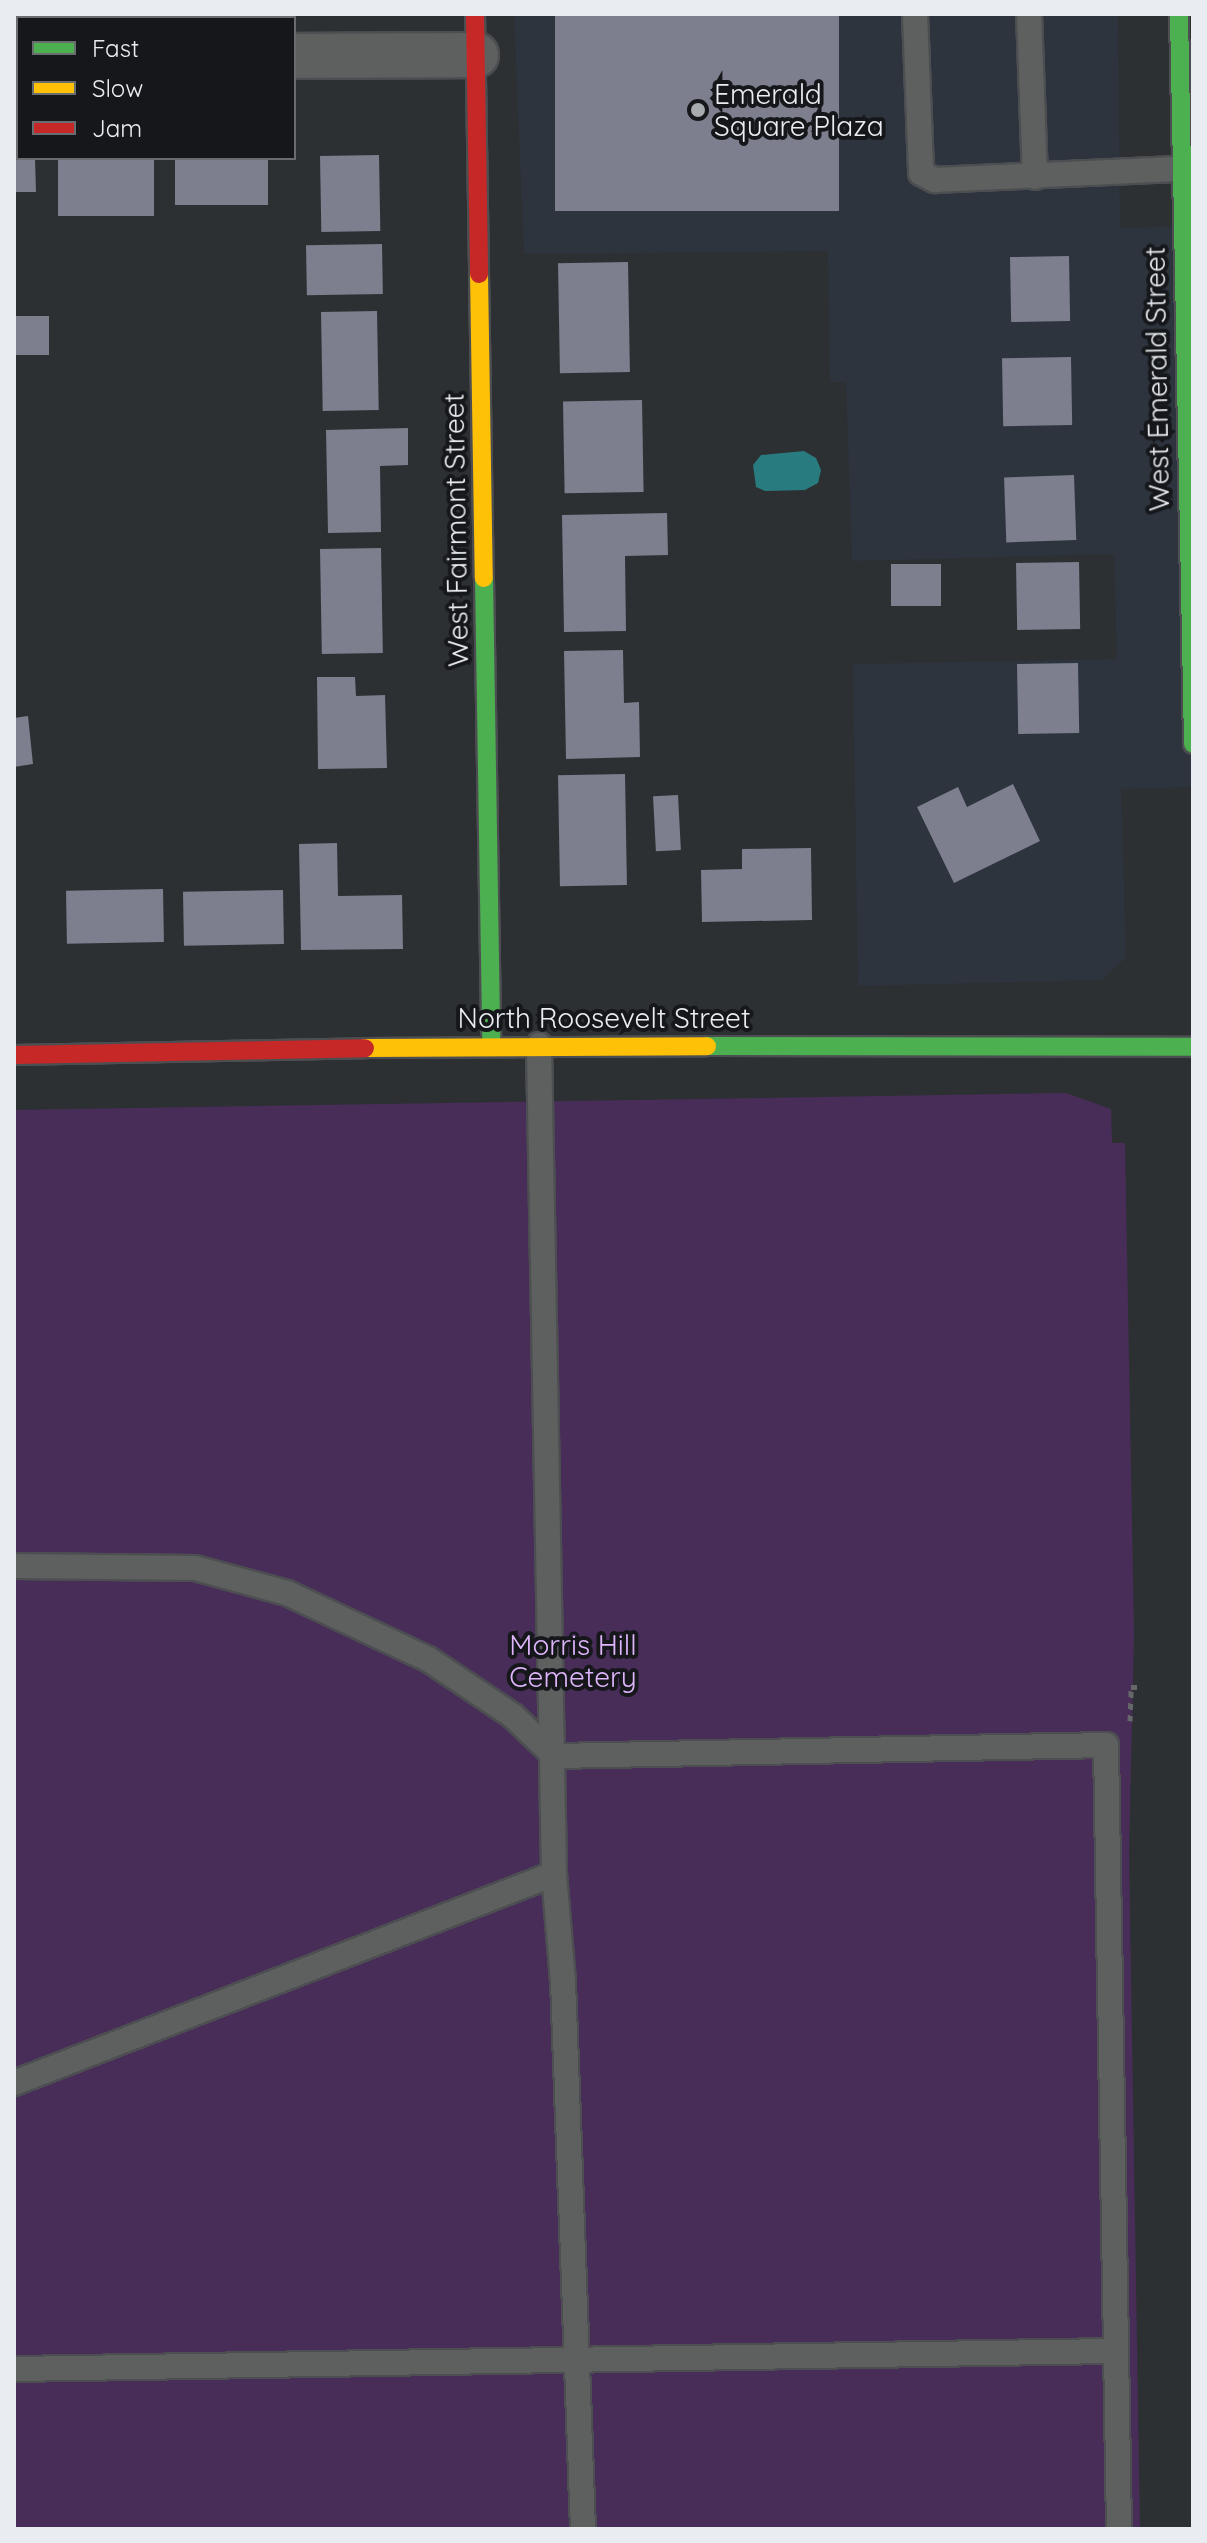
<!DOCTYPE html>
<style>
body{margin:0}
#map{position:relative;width:1207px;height:2543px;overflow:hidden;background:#2d3033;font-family:Quicksand,sans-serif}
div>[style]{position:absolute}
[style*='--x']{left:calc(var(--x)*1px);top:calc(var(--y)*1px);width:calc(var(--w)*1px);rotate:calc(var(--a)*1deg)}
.built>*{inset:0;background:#2d343e}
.green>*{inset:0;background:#482d59}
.water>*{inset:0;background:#287c80}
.building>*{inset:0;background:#7d7e8e;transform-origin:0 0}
.path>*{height:5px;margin-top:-2.5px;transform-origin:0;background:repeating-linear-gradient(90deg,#666769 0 6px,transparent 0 12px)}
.roads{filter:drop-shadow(2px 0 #4c4e51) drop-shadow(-2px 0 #4c4e51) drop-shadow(0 2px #4c4e51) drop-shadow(0 -2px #4c4e51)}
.lane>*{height:24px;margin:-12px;padding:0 12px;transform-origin:12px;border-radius:12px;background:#5e6060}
.street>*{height:44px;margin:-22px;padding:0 22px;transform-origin:22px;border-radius:22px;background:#5e6060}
.fast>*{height:18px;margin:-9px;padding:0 9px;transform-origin:9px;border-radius:9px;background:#4caf50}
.slow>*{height:18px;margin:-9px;padding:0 9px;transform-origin:9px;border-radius:9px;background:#ffc107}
.jam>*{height:18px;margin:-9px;padding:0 9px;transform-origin:9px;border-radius:9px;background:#c62828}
.dots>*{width:22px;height:22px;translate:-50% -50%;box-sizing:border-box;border:4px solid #15171a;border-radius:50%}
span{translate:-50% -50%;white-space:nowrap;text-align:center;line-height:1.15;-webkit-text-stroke:8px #15171a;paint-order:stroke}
.poi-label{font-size:28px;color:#e9edf1}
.left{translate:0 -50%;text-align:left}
.street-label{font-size:28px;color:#e9edf1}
.park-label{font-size:28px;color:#dfb5fc}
.frame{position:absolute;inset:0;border:16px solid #e9edf1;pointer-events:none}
.legend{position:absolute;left:16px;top:16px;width:280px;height:144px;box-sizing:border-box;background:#15171a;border:2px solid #6a6d70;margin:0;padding:10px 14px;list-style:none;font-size:24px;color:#e9edf1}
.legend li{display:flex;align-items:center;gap:16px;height:40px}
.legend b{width:40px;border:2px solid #6a6d70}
</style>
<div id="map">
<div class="built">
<i style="clip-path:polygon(514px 14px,1118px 14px,1120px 228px,1193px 226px,1193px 787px,1121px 789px,1126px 957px,1102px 980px,858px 986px,853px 664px,1117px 659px,1114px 554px,852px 561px,846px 382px,830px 382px,828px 251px,524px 254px)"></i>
</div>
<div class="green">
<i style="clip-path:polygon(1066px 1093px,1111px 1109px,1112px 1143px,1125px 1143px,1134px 1633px,1129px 1851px,1140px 2529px,14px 2529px,14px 1110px)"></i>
</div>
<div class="water">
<i style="clip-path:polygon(804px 451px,816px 458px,821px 470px,818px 483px,805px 490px,765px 491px,756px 487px,753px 465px,761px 455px)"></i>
</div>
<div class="building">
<i style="left:555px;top:14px;width:284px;height:197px"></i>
<i style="clip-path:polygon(14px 131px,18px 131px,18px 158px,35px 158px,36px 192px,14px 192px)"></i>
<i style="left:379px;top:155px;width:76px;height:59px;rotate:89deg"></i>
<i style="left:58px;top:158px;width:96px;height:58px"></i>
<i style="left:175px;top:158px;width:93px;height:47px"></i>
<i style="left:382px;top:244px;width:50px;height:76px;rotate:89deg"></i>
<i style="left:1069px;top:256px;width:65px;height:59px;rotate:89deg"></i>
<i style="left:628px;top:262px;width:110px;height:70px;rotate:89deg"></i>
<i style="left:377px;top:311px;width:99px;height:56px;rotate:89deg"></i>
<i style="left:14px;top:316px;width:35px;height:39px"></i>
<i style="left:1071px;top:357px;width:68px;height:69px;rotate:89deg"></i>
<i style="left:642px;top:400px;width:92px;height:79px;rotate:89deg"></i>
<i style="clip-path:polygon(408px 428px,408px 465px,380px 466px,381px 532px,328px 533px,326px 430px)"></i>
<i style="left:1074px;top:475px;width:65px;height:70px;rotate:88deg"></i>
<i style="clip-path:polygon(667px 513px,668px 555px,625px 556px,626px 631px,564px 632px,562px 515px)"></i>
<i style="left:381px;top:548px;width:105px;height:61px;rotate:89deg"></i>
<i style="left:1079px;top:562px;width:67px;height:63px;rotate:89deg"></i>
<i style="left:891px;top:564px;width:50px;height:42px"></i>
<i style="clip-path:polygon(623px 650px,624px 703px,639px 702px,640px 757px,566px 759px,564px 651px)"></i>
<i style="left:1078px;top:663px;width:70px;height:61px;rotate:89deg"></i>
<i style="clip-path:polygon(317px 677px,355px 677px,356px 696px,385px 695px,387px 768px,318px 769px)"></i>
<i style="clip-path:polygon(28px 716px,33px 764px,14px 767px,14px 718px)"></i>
<i style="left:625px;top:774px;width:111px;height:67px;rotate:89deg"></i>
<i style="clip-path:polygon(1013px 784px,1040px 841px,954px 883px,917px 807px,958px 787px,967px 807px)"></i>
<i style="left:678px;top:795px;width:55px;height:25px;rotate:87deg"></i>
<i style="clip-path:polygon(337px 843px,338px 896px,402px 895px,403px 949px,301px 950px,299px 844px)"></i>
<i style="clip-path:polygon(811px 848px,812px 920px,702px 922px,701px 870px,742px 869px,742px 849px)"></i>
<i style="left:163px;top:889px;width:53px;height:97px;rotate:89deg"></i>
<i style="left:283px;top:890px;width:54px;height:100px;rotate:89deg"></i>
</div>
<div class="path">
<i style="--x:1130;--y:1721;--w:34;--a:-88"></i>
<i style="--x:1131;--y:1687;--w:8;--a:0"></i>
</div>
<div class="roads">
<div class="lane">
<i style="--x:915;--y:14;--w:159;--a:87.8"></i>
<i style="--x:921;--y:173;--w:16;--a:27"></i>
<i style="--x:935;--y:180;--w:246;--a:-2.6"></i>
<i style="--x:1029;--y:14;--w:163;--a:87.9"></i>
<i style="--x:539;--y:1045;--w:829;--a:88.96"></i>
<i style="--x:554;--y:1874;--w:107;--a:85.2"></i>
<i style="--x:563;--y:1981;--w:548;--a:87.91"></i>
<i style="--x:14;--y:1566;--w:181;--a:0.6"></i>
<i style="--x:195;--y:1568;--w:95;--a:15.2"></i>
<i style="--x:287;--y:1593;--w:156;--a:25.1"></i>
<i style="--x:428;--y:1659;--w:102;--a:33.8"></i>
<i style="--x:513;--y:1716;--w:58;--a:43.6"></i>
<i style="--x:555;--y:1756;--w:551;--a:-1.14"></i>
<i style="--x:1106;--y:1745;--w:784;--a:89.05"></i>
<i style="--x:14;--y:2083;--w:579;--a:-21.16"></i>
<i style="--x:14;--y:2369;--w:1102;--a:-0.94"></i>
</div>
<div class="street">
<i style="--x:294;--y:56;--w:182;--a:-0.3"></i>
<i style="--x:14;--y:57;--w:4;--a:0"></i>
</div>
<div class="fast">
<i style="--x:1179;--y:14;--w:730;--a:88.9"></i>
<i style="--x:484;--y:578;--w:467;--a:89.1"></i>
<i style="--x:707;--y:1046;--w:486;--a:0.1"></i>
</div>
<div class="slow">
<i style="--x:479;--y:274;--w:304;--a:89.1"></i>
<i style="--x:365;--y:1048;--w:342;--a:-0.3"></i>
</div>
<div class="jam">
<i style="--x:475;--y:14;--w:260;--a:89.1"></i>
<i style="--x:14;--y:1055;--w:351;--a:-1.1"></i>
</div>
</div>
<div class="dots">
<i style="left:698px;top:110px;background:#a7abae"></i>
</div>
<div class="poi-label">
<span class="left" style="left:714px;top:110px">Emerald<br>Square Plaza</span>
</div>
<div class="street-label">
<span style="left:1157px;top:379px;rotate:-91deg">West Emerald Street</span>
<span style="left:456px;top:530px;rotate:-91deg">West Fairmont Street</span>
<span style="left:604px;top:1018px">North Roosevelt Street</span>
</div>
<div class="park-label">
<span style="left:573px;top:1661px">Morris Hill<br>Cemetery</span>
</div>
<div class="frame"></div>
<ul class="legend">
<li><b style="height:10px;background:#4caf50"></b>Fast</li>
<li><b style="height:10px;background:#ffc107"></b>Slow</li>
<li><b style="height:10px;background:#c62828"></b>Jam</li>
</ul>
</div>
